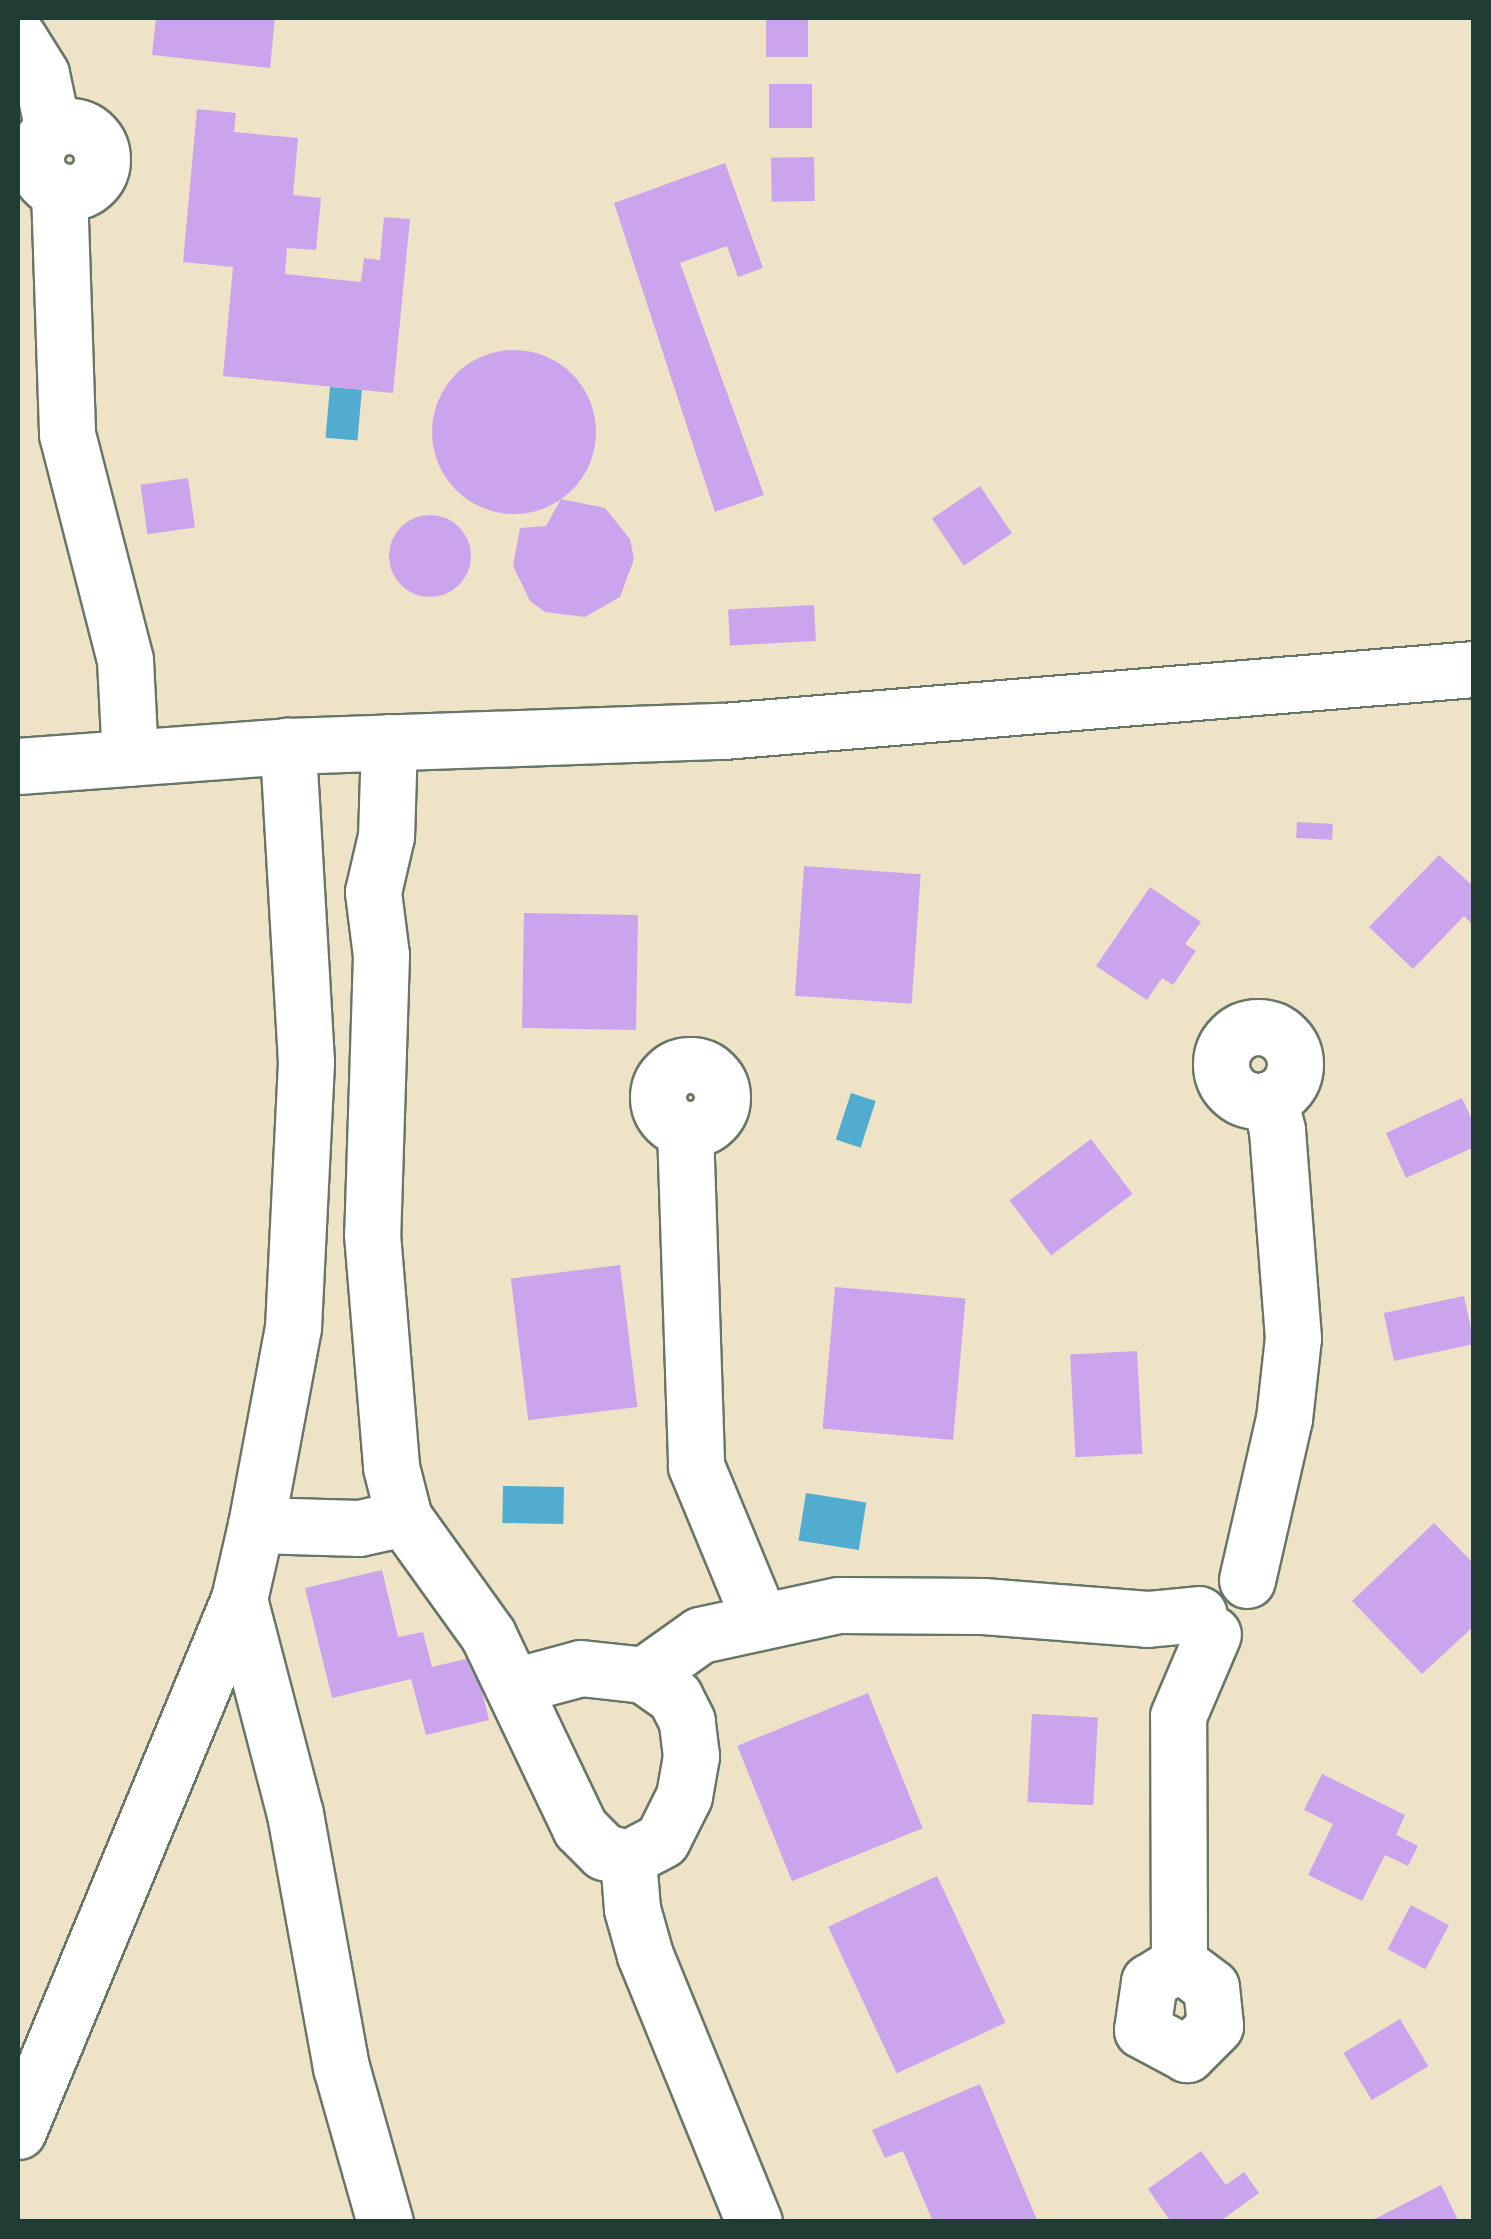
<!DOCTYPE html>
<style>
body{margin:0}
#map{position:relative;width:1491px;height:2239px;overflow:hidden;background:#eee3c6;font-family:"IM FELL English",serif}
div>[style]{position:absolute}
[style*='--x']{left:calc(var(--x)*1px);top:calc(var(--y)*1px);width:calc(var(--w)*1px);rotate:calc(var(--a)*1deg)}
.water>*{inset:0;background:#51accf;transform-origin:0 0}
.building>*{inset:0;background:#caa5ee;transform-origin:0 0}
.round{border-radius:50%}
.roads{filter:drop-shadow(2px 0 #677767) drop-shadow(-2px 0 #677767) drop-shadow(0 2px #677767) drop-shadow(0 -2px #677767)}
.minor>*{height:55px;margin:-27.5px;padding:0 27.5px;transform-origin:27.5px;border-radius:27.5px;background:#fff}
.minor>.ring{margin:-27.5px;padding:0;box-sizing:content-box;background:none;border:55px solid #fff;border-radius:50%}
span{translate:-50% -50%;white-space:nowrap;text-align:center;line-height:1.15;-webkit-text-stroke:8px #f6f6f2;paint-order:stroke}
.frame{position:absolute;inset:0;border:20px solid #1f3d34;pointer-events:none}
</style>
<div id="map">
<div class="water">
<i style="left:330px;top:387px;width:32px;height:51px;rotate:5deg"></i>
<i style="left:851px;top:1093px;width:26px;height:49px;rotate:18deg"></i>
<i style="left:503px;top:1486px;width:61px;height:37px;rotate:1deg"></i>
<i style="left:806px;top:1493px;width:61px;height:48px;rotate:9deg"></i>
</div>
<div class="building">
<i style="clip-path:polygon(156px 18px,275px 18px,270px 68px,152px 55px)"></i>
<i style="left:766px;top:18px;width:42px;height:39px"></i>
<i style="left:812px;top:84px;width:44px;height:43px;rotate:90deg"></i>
<i style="clip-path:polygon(197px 109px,236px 113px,234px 132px,298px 138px,293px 195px,321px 198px,316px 250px,287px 248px,285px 274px,361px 282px,364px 258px,380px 260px,384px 217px,410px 219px,393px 393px,223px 376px,233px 267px,183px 262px)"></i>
<i style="left:814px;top:157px;width:44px;height:43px;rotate:89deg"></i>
<i style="clip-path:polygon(725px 163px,763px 268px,738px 277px,727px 246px,680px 263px,764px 495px,715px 512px,614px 203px)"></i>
<i class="round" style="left:432px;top:350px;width:164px;height:164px"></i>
<i style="left:188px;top:478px;width:50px;height:48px;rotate:82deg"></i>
<i style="left:980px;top:486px;width:57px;height:58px;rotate:56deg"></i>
<i style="clip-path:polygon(561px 499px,605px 508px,630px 539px,634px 559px,620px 597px,585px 617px,545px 612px,530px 601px,513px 566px,520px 528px,546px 526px)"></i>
<i class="round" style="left:389px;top:515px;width:82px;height:82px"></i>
<i style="left:814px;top:605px;width:36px;height:86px;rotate:87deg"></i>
<i style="left:1297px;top:822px;width:36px;height:16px;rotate:3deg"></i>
<i style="clip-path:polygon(1439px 855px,1474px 887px,1474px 926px,1464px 916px,1413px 969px,1369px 927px)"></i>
<i style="left:804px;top:866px;width:117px;height:130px;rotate:4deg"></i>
<i style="clip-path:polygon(1150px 887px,1201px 922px,1185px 944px,1196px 951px,1173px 985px,1162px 978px,1147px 1000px,1096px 966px)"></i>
<i style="left:524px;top:913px;width:114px;height:115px;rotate:1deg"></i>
<i style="clip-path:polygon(1462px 1098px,1474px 1124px,1474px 1147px,1406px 1178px,1386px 1133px)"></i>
<i style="left:1091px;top:1139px;width:69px;height:102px;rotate:53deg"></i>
<i style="left:620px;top:1265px;width:143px;height:110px;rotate:83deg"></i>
<i style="left:835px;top:1287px;width:131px;height:142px;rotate:5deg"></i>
<i style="left:1464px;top:1296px;width:49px;height:82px;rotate:78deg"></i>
<i style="left:1137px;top:1351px;width:103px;height:67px;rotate:87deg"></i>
<i style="clip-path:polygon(1434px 1523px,1474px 1564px,1474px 1626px,1422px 1674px,1352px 1601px)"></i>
<i style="clip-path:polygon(382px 1570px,398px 1637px,423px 1632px,432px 1667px,474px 1657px,489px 1720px,426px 1735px,411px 1679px,332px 1698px,305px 1588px)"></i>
<i style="left:868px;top:1693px;width:146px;height:141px;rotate:68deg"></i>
<i style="left:1032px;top:1714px;width:66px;height:88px;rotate:3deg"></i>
<i style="clip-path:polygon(1322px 1774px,1405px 1815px,1396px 1835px,1418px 1846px,1408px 1866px,1385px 1855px,1362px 1901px,1308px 1875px,1333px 1824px,1304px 1810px)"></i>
<i style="left:937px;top:1876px;width:162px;height:120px;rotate:65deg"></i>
<i style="left:1411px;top:1905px;width:43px;height:50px;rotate:28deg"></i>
<i style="left:1400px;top:2019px;width:55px;height:66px;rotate:59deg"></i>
<i style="clip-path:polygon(980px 2084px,1037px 2220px,1035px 2222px,933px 2222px,903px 2151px,885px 2158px,872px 2130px)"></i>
<i style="clip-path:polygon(1201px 2151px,1226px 2185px,1244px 2172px,1259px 2193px,1219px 2222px,1171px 2222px,1148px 2189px)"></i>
<i style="clip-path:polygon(1441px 2185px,1459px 2222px,1369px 2222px)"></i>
</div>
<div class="roads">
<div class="minor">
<i style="--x:18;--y:37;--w:44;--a:58.1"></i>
<i style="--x:41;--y:74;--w:57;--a:77.9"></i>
<i class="ring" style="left:36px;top:126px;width:11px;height:11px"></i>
<i style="--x:59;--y:190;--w:244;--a:88.1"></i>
<i style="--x:67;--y:434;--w:233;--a:75.6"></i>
<i style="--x:125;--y:660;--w:98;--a:87.1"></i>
<i style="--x:389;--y:742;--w:94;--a:91.8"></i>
<i style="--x:386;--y:836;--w:57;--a:103.1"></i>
<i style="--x:373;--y:892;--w:64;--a:82.8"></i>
<i style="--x:381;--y:955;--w:279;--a:91.8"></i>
<i style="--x:372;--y:1234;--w:234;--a:85.3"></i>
<i style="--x:391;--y:1467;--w:53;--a:75.7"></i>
<i style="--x:404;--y:1518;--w:144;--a:54.3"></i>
<i style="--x:488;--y:1635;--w:214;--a:64.5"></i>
<i style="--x:580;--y:1828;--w:34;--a:45"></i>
<i style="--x:604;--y:1852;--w:25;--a:14"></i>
<i style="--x:628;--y:1858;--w:51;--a:85.5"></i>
<i style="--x:632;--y:1909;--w:48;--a:74.2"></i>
<i style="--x:645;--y:1955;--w:288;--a:67.8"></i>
<i style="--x:18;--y:766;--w:271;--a:-4.2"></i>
<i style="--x:288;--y:746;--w:435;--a:-2"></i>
<i style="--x:723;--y:731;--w:754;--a:-4.72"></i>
<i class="ring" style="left:1221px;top:1027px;width:19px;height:19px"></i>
<i class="ring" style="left:658px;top:1065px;width:9px;height:9px"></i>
<i style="--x:685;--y:1129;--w:337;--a:88.1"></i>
<i style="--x:696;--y:1466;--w:165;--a:67.5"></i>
<i style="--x:256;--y:1525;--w:103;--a:1.7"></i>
<i style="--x:359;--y:1528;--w:46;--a:-12.5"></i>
<i style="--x:1247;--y:1580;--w:165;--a:-77.1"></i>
<i style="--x:1284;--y:1419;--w:81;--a:-83.7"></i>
<i style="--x:1293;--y:1338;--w:209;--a:-94.4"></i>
<i style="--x:1277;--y:1130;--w:32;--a:-104"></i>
<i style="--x:239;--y:1599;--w:222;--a:75.4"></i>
<i style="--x:295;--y:1814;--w:257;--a:79.7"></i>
<i style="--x:341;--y:2067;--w:161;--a:74.2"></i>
<i style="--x:514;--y:1686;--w:69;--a:-15"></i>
<i style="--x:581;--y:1668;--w:63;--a:6.3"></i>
<i style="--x:644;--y:1675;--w:69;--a:-35.5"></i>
<i style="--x:700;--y:1635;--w:142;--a:-12.2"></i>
<i style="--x:839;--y:1605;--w:144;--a:0.4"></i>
<i style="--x:983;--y:1606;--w:165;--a:4.5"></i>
<i style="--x:1147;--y:1619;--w:52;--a:-5.5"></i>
<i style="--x:628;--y:1858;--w:38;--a:-28"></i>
<i style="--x:662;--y:1840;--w:49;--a:-63.4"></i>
<i style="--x:684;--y:1796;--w:41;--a:-80.1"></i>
<i style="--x:691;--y:1756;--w:35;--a:-97"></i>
<i style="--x:687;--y:1721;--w:27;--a:-117"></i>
<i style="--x:675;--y:1697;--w:38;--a:-145"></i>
<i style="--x:1179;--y:1963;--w:40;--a:37"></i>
<i style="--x:1211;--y:1987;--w:39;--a:84"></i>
<i style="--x:1215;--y:2026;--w:40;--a:135"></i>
<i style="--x:1187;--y:2054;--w:51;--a:-151.9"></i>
<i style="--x:1142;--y:2030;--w:49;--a:-81.7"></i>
<i style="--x:1149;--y:1982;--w:36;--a:-32"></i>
<i style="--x:1179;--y:1963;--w:247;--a:-90.2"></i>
<i style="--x:1178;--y:1716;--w:89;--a:-66.9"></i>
<i style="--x:18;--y:2131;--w:576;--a:-67.44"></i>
<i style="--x:239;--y:1599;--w:76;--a:-77.1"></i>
<i style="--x:256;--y:1525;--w:200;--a:-79.4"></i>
<i style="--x:293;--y:1328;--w:266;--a:-87.2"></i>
<i style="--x:306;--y:1062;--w:317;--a:-93.3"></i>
</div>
</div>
<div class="frame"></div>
</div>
